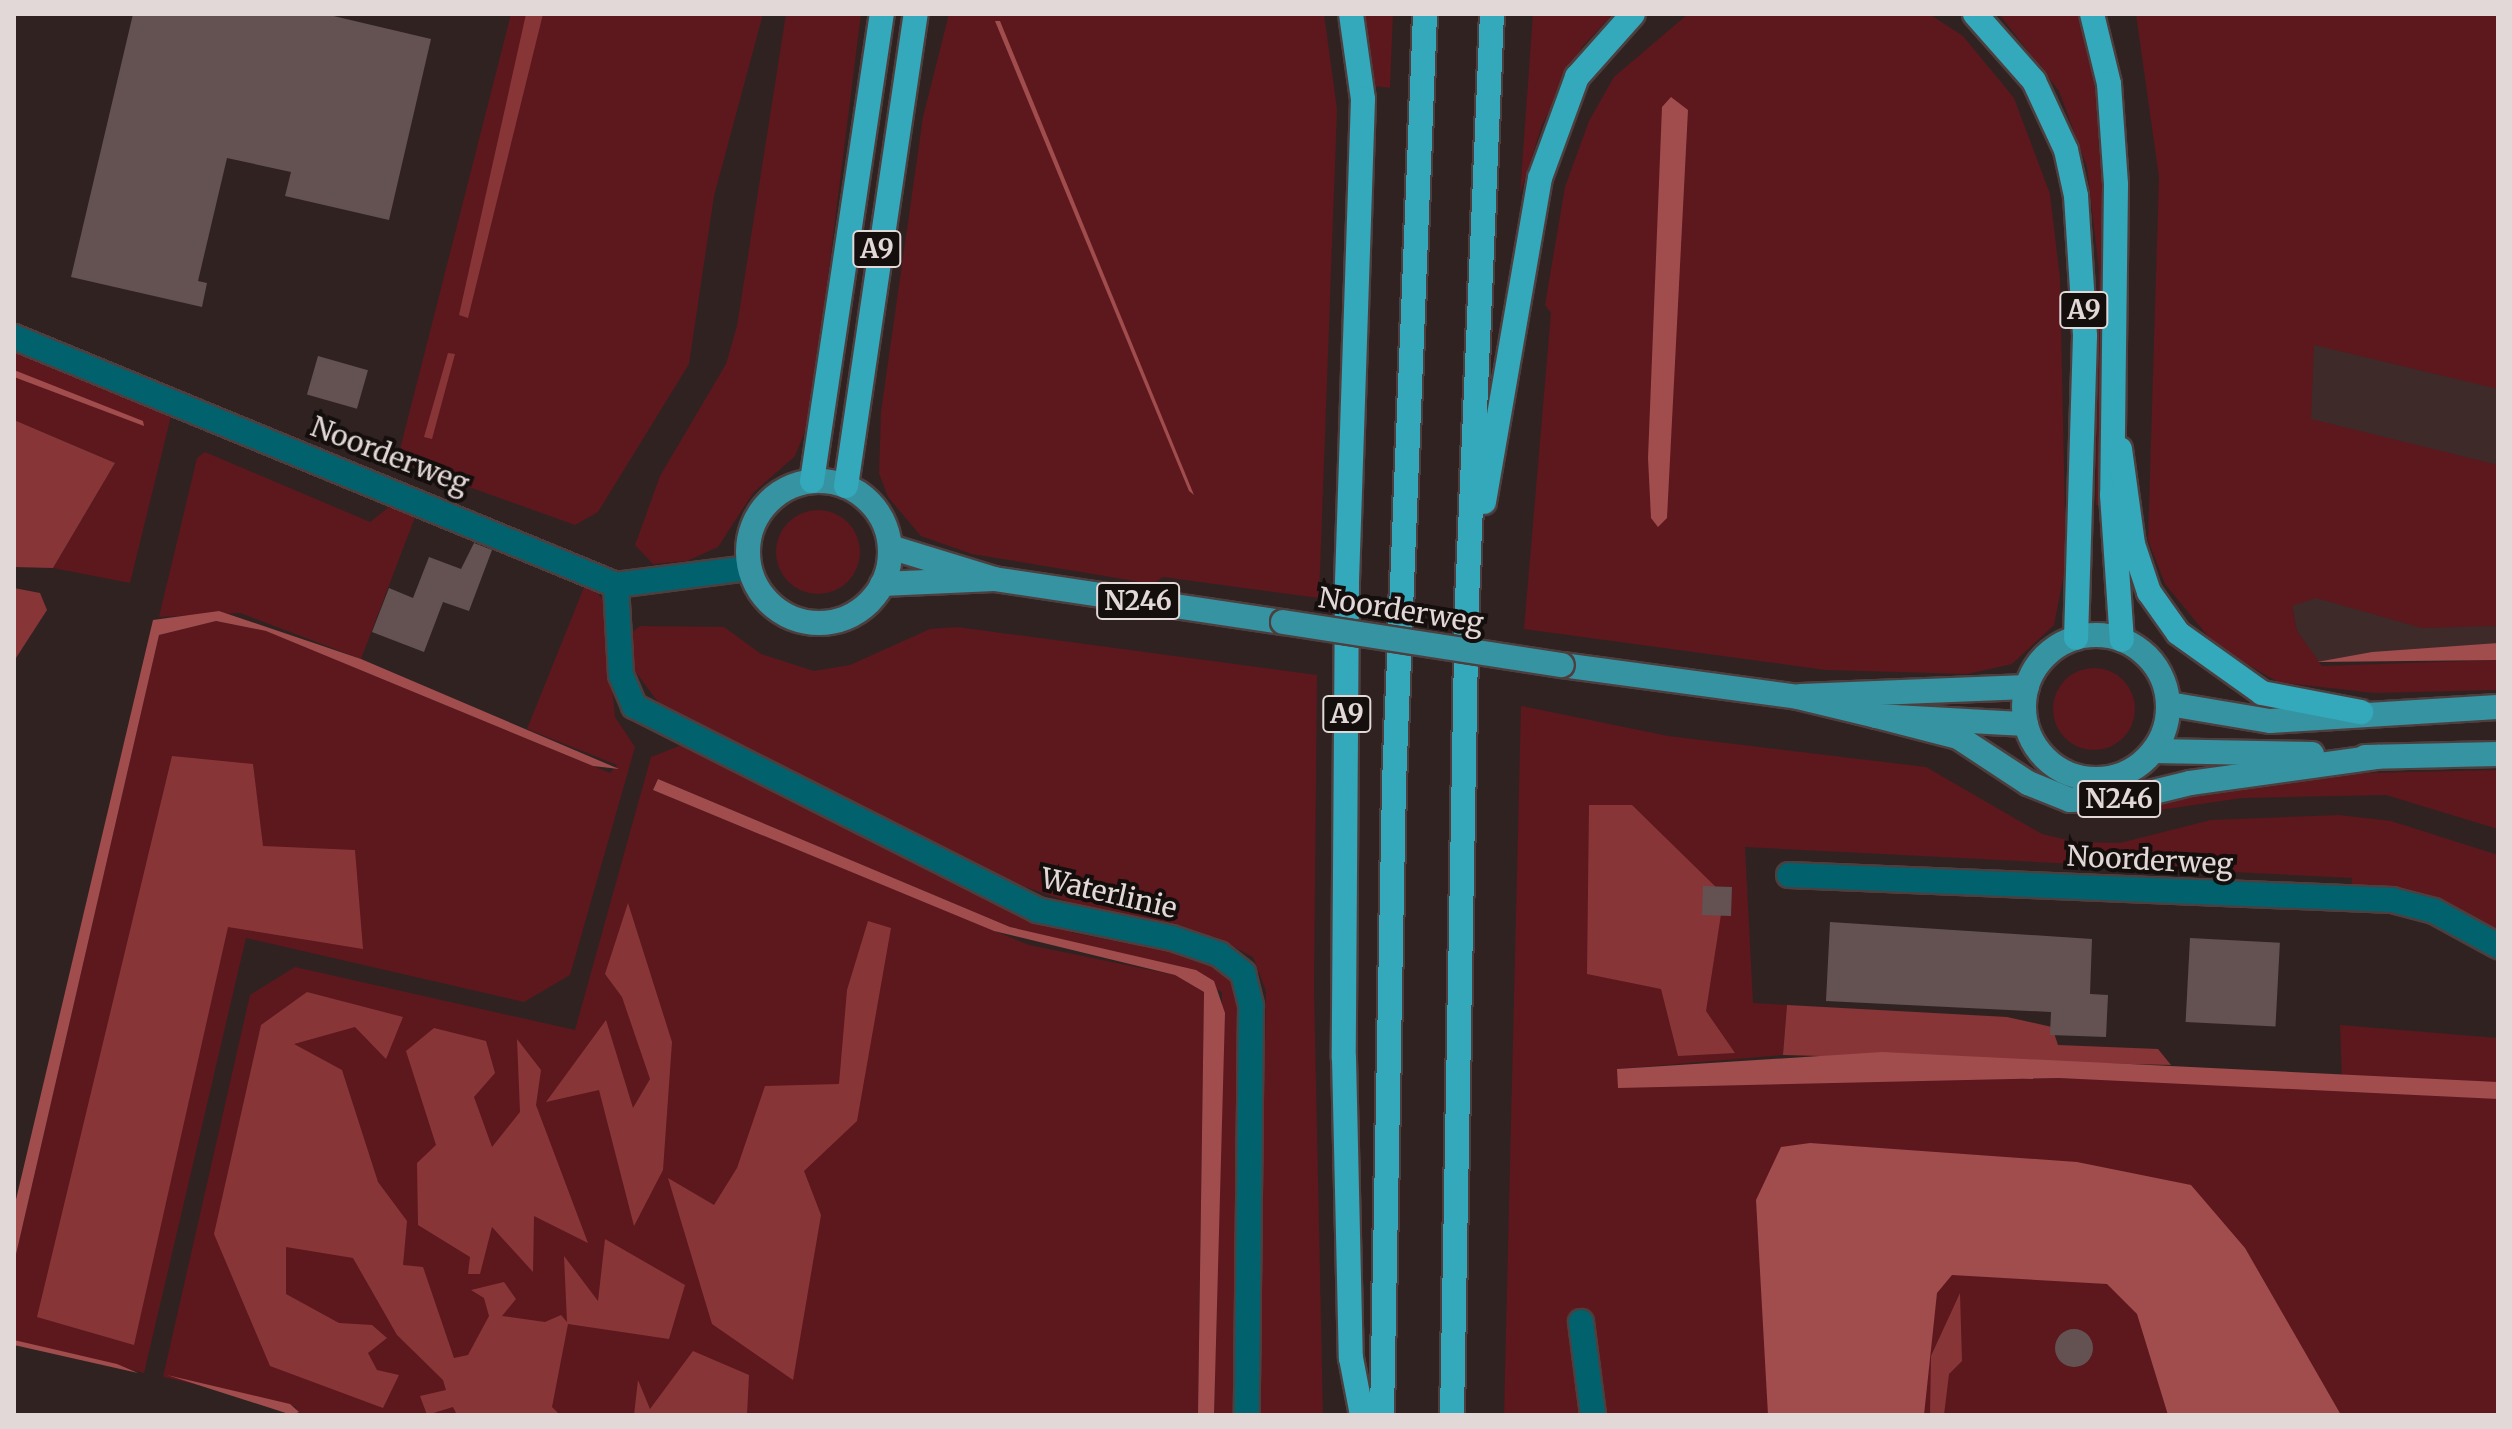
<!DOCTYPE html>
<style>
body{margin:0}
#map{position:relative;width:2512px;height:1429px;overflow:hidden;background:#312222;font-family:Merriweather,serif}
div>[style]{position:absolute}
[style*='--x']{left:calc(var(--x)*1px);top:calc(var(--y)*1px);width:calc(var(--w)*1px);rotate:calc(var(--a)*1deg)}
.built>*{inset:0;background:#3e2a29}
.green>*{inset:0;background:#5c181d}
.round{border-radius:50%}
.forest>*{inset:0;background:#883538}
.water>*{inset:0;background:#a14c4d}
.building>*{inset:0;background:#645252;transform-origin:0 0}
.roads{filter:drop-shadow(2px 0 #4d3f3f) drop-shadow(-2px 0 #4d3f3f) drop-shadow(0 2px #4d3f3f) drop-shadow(0 -2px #4d3f3f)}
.street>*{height:24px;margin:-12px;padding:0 12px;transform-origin:12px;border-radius:12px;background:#01626e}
.primary>*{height:24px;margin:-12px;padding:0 12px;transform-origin:12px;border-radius:12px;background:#3694a2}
.primary>.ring{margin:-12px;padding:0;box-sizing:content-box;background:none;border:24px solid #3694a2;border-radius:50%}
.highway>*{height:24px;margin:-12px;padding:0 12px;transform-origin:12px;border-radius:12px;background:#33a9bb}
.bridges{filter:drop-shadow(2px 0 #4d3f3f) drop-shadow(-2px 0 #4d3f3f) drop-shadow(0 2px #4d3f3f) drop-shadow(0 -2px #4d3f3f)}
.primary-bridge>*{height:24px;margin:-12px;padding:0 12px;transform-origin:12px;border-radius:12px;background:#3694a2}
span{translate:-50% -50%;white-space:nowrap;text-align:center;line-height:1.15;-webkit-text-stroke:8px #140e0d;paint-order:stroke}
.shield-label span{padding:2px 6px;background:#140e0d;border:2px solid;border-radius:6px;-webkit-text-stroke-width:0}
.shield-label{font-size:26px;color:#e3d8d8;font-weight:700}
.street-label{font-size:28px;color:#e3d8d8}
.frame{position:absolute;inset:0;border:16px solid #e3d8d8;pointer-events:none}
</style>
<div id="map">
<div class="built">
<i style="clip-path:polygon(2498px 14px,2498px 643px,2317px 662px,2297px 631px,2292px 606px,2292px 187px)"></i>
</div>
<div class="green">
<i style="clip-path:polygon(511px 14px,763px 14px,714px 196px,689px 364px,598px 512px,575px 525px,397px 461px)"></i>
<i style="clip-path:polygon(786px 14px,861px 14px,810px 419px,795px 456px,753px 493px,718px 547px,687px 561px,653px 564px,635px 545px,638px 537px,660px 476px,726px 364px,737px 326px)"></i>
<i style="clip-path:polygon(949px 14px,1324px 14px,1337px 109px,1319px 598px,1163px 577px,1153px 584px,972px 554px,921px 536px,888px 497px,879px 473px,881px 412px,923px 117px)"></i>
<i style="clip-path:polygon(1363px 14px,1393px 14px,1390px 88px,1374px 86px)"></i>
<i style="clip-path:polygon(1533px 14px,1613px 14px,1582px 47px,1542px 125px,1520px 194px)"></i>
<i style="clip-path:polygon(1688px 14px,1929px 14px,1963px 36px,2014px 98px,2050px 194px,2060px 278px,2066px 563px,2054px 625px,2012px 664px,1967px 674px,1826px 670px,1524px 629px,1551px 313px,1545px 305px,1565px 187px,1589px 121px,1614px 77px)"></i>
<i style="clip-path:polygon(1999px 14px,2080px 14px,2098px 81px,2106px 183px,2102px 505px,2096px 505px,2099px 269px,2087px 167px,2059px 91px)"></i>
<i style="clip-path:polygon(2136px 14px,2498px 14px,2498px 389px,2314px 345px,2311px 419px,2498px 465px,2498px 626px,2422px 628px,2316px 598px,2292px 606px,2297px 631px,2322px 666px,2498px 660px,2498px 690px,2374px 693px,2278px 682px,2217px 647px,2165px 584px,2148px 540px,2159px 177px)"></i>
<i style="clip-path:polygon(14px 352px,171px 416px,130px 583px,53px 568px,115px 463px,14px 420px)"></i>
<i style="clip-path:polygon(205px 452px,370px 522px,389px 507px,415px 517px,361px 659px,240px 613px,159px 617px,197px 458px)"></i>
<i class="round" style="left:776px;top:510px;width:84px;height:84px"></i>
<i style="clip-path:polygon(587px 580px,603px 600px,615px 717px,635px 747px,570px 975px,524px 1002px,246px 938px,144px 1373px,14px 1340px,14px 1263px,159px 635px,216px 621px,266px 631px,610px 773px,617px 765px,527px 729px)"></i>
<i style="clip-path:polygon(640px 626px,724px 627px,761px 654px,814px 671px,850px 665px,930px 629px,957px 627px,1317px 675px,1314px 988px,1323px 1415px,1258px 1415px,1266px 991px,1253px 957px,1215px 937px,1075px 904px,993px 876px,681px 715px,658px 702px,635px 671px,629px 635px)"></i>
<i class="round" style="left:2053px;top:668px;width:82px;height:82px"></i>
<i style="clip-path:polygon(1521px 706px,1668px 736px,1926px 767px,2042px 834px,2076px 842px,2120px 843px,2211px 820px,2339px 815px,2391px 821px,2498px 855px,2498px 935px,2351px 891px,2352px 878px,1745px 847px,1753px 1003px,1787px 1005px,1783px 1055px,1618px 1069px,1804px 1082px,2059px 1078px,2498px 1092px,2498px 1415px,1504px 1415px)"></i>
<i style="clip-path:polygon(687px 743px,1032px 917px,1074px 933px,1211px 959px,1227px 975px,1246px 1003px,1238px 1415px,1214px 1415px,1222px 992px,1166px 964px,1010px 927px,658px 779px,653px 790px,1029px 945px,1175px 975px,1204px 992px,1198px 1415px,298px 1415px,296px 1407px,163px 1377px,250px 995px,295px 967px,575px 1030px,651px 757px)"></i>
<i style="clip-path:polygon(2498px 770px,2498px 829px,2386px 795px,2242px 798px,2111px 817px,2230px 785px,2326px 774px)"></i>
<i style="clip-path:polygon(2340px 1025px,2498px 1038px,2498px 1082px,2342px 1078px)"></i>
</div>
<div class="forest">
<i style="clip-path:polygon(526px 14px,543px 14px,468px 318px,459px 315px)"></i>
<i style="clip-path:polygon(448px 353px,455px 354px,432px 439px,424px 437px)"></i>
<i style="clip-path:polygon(14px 420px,115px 463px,53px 568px,14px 567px)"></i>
<i style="clip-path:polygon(14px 588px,40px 593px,47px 610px,14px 661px)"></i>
<i style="clip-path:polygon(172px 756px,253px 764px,263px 846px,355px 850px,363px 949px,228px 927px,134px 1345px,37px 1317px)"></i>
<i style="clip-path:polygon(1589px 805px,1632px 805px,1724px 895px,1706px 1011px,1735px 1053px,1678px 1056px,1661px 989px,1587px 974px)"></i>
<i style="clip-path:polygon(628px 903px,672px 1042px,663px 1170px,634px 1226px,599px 1090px,546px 1102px,606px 1020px,633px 1108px,650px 1079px,622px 997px,605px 974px)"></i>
<i style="clip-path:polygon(868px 921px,891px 928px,857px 1121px,804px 1171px,821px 1215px,793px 1380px,712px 1324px,668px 1178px,714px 1205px,737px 1168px,765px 1086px,839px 1084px,847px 990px)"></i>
<i style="clip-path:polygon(307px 992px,403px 1017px,386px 1059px,355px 1027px,294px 1044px,342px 1070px,378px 1182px,407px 1221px,403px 1265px,423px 1267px,454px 1358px,468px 1355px,489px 1316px,484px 1298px,471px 1290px,504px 1282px,516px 1299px,502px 1316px,545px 1322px,561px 1315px,567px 1322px,564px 1256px,598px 1301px,605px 1239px,685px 1285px,669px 1339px,568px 1324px,552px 1407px,560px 1415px,457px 1415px,453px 1407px,427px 1415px,420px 1396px,446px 1390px,443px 1380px,397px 1335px,353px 1258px,286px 1247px,286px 1294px,339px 1323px,372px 1325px,387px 1338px,368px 1353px,377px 1370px,399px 1375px,383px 1408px,270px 1366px,214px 1234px,261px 1025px)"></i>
<i style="clip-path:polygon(1787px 1005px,2007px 1017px,2052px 1027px,2058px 1045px,2158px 1049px,2171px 1065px,1783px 1055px)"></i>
<i style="clip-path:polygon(434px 1028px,486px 1041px,495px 1073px,474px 1097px,492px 1147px,520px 1112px,517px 1039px,541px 1070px,536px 1105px,588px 1243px,534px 1216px,533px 1272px,492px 1227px,480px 1274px,468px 1274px,470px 1257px,418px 1225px,417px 1163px,436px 1145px,406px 1051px)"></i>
<i style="clip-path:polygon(1960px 1293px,1962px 1361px,1949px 1374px,1944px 1415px,1930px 1415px,1931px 1356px)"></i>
<i style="clip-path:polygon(693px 1351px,749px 1375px,747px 1415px,634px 1415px,638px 1380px,650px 1409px)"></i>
</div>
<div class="water">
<i style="clip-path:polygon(995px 21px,1000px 21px,1194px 495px,1189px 491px)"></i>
<i style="clip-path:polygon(1671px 97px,1688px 110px,1667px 518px,1658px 527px,1651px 518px,1648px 458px,1662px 107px)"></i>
<i style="clip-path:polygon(14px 370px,143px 421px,144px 426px,14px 377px)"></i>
<i style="clip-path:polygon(219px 611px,361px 659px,619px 769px,593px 766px,266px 631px,216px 621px,159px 635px,14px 1263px,14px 1208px,153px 620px)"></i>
<i style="clip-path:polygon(2498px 643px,2498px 660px,2317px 662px,2372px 652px)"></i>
<i style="clip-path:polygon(658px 779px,1010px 927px,1196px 970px,1214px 981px,1225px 1013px,1214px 1415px,1198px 1415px,1204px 992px,1175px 975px,994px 931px,653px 790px)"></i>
<i style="clip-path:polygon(1882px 1052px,2498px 1082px,2498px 1099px,2059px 1078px,1618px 1088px,1617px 1069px)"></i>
<i style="clip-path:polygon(1810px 1143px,2077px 1162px,2191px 1185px,2245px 1248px,2341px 1415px,2168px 1415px,2137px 1314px,2107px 1284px,1952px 1275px,1937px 1293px,1924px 1415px,1768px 1415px,1756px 1200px,1781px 1147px)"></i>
<i style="clip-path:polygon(14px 1340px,117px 1364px,138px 1373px,14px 1345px)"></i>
<i style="clip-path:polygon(167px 1375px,290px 1404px,299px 1412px,292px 1415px)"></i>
</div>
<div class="building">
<i style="clip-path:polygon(133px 14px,325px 14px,431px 39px,389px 220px,285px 196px,291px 172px,227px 158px,198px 281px,207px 283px,202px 307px,71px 277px)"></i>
<i style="left:318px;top:356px;width:52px;height:40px;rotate:16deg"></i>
<i style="clip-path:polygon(474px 543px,492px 550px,469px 611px,443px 602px,424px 652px,372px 632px,389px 588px,413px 598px,429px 557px,461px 569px)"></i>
<i style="left:1703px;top:886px;width:29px;height:29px;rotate:2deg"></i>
<i style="clip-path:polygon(1830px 922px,2092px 939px,2090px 994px,2108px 995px,2106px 1037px,2050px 1035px,2051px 1012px,1826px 1001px)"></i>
<i style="left:2190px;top:938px;width:90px;height:84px;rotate:3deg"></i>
<i class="round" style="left:2055px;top:1329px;width:38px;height:38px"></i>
</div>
<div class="roads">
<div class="street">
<i style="--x:14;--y:337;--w:651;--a:22.39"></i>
<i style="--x:616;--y:585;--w:134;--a:-7.3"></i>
<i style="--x:616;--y:585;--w:90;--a:86.8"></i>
<i style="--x:621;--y:675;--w:34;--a:67"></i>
<i style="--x:634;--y:706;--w:452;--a:26.8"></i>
<i style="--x:1037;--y:910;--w:138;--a:11.7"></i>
<i style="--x:1172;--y:938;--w:50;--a:18.8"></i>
<i style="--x:1219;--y:954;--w:31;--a:38"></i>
<i style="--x:1243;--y:973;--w:34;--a:76"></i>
<i style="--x:1251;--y:1006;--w:409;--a:90.6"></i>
<i style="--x:1789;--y:875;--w:604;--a:2.37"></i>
<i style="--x:2392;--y:900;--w:43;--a:14.7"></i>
<i style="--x:2434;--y:911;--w:73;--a:28.7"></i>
<i style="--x:1581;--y:1322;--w:94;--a:82.6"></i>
</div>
<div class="primary">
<i class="ring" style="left:748px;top:481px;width:118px;height:118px"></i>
<i style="--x:890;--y:547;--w:109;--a:17.1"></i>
<i style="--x:994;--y:579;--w:292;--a:8.5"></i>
<i style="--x:882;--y:584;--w:112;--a:-2.6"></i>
<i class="ring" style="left:2024px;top:635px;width:120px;height:120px"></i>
<i style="--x:1562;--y:665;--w:238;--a:7.7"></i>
<i style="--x:1798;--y:697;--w:80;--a:13.7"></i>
<i style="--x:1876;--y:716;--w:150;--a:3.1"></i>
<i style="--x:1801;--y:696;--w:226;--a:-2.3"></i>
<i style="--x:2169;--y:704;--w:102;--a:9.6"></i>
<i style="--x:2270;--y:721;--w:228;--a:-3.5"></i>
<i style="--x:1876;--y:716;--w:85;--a:14.4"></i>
<i style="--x:1958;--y:737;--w:84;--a:33.3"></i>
<i style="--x:2028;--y:783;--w:45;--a:22"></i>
<i style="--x:2070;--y:800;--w:59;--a:-1.9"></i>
<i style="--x:2129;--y:798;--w:63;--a:-13.8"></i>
<i style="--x:2190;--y:783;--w:190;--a:-7.9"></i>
<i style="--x:2155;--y:751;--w:157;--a:1.1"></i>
<i style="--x:2365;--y:757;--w:133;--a:-1.3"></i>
</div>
<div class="highway">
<i style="--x:1351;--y:14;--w:86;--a:82"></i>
<i style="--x:1363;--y:99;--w:486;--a:91.9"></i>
<i style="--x:1347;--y:585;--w:473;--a:90.4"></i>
<i style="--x:1344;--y:1058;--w:300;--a:88.7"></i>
<i style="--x:1351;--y:1358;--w:58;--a:79.1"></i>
<i style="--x:1975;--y:14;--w:89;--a:48.6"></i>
<i style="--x:2034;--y:81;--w:76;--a:65.1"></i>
<i style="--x:2066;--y:150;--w:47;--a:77.7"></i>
<i style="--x:2076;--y:196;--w:140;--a:86.3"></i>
<i style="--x:2085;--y:336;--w:302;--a:91.7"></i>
<i style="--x:2092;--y:14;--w:72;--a:76.3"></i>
<i style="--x:2109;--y:84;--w:101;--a:86"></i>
<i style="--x:2116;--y:185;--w:310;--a:90.7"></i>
<i style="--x:2112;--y:495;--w:145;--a:86.1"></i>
<i style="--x:2120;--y:449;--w:96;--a:82.2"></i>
<i style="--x:2133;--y:544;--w:51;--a:71.6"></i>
<i style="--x:2149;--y:592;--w:50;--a:54.7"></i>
<i style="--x:2178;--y:633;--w:103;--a:35.5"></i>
<i style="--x:2262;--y:693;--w:101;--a:10.9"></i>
<i style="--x:812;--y:481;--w:472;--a:-81.5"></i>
<i style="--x:846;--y:486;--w:477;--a:-81.6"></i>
<i style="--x:1484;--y:502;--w:329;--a:-80.2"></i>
<i style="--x:1540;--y:178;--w:108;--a:-69.9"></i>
<i style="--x:1577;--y:77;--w:84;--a:-48.4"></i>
<i style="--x:1382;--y:1415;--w:632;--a:-88.91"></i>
<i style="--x:1394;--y:783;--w:770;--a:-87.69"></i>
<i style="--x:1452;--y:1415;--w:815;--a:-88.95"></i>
<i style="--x:1467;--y:600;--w:587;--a:-87.56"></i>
</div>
</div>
<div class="bridges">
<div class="primary-bridge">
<i style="--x:1283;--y:622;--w:282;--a:8.8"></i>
</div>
</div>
<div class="shield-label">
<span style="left:877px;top:249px">A9</span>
<span style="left:2084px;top:310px">A9</span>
<span style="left:1138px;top:601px">N246</span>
<span style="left:1347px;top:714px">A9</span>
<span style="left:2119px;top:799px">N246</span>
</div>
<div class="street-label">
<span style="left:390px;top:455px;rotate:21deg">Noorderweg</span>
<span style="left:1401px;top:610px;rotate:9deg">Noorderweg</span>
<span style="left:2150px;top:860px;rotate:3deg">Noorderweg</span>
<span style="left:1109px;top:893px;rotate:13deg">Waterlinie</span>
</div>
<div class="frame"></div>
</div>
